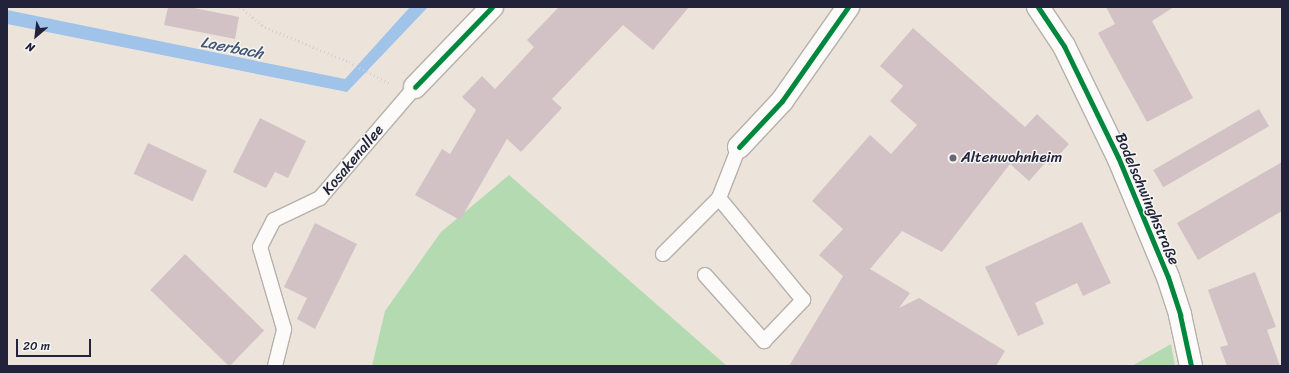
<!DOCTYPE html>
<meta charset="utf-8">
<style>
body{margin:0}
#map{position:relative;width:1289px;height:373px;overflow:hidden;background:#ece4da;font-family:Sriracha,sans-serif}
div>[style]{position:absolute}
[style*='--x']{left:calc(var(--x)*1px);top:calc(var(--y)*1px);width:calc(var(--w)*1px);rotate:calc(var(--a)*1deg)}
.green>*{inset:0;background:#b3dab1}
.water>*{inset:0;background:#a0c4e9}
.building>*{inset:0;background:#d2c2c5;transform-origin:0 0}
.path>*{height:2.5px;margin-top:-1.25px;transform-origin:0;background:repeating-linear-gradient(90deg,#d4d2d1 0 1px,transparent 0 4px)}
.roads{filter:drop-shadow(1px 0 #b6b0ac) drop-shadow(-1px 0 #b6b0ac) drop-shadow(0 1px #b6b0ac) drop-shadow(0 -1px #b6b0ac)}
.lane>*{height:14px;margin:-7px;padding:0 7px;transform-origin:7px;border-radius:7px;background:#fcfbf9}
.street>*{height:22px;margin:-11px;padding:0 11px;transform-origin:11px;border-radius:11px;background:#fcfbf9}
.cycleway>*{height:5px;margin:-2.5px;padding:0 2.5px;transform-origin:2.5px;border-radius:2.5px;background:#00873e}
.dots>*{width:11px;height:11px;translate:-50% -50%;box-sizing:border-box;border:2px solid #f6f6f2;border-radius:50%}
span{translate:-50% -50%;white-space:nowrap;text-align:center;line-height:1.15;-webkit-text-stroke:3px #f6f6f2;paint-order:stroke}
.poi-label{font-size:15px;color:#22223b}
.left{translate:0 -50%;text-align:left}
.street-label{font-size:15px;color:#22223b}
.water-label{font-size:16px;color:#43567a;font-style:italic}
.frame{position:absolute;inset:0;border:8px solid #22223b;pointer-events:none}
.north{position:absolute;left:16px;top:16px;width:40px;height:40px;-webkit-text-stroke:3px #f6f6f2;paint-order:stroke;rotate:208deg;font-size:11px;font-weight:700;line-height:16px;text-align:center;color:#22223b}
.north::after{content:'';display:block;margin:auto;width:14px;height:18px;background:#22223b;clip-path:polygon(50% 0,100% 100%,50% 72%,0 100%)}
.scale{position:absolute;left:16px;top:339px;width:75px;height:18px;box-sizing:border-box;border:2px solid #22223b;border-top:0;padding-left:5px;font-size:12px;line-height:14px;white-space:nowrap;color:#22223b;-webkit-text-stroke:3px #f6f6f2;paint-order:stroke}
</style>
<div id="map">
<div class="green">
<i style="clip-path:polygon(509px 175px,727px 366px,372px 366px,385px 311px,441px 232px)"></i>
<i style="clip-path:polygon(1171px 344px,1175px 366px,1132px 366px)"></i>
</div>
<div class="water">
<i style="clip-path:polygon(410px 7px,428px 7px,347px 92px,7px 24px,7px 10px,345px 79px)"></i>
</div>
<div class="building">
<i style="clip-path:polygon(168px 7px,189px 7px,239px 17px,235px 39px,164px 25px)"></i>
<i style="clip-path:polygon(559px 7px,689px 7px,653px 50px,623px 25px,552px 99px,562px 108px,521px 152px,507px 139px,460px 220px,415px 195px,442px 149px,450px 154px,476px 110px,462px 97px,482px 76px,495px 89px,534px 47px,527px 40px)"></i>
<i style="clip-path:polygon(1106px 7px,1174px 7px,1152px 21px,1193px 98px,1147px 122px,1098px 33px,1115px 24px)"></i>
<i style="clip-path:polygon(913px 28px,1025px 127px,1037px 114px,1069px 144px,1050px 165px,1046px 162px,1029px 181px,1010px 164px,942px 252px,902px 231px,870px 269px,910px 293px,899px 308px,919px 298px,1005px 351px,996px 366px,789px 366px,843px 276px,819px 255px,843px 229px,812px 201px,870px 135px,891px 154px,917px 125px,890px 101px,903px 86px,880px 66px)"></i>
<i style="left:1259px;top:109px;width:20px;height:122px;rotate:60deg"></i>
<i style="clip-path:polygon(260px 118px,306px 141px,288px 178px,275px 172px,266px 188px,233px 172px)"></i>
<i style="left:148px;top:143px;width:65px;height:34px;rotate:25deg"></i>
<i style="clip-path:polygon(1282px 162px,1282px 211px,1198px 260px,1177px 223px)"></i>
<i style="clip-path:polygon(1082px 222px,1111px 283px,1083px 296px,1077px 283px,1035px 303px,1044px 324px,1018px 336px,985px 267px)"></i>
<i style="clip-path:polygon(315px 223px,357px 244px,315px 329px,297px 319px,307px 298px,284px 287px)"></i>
<i style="left:185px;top:254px;width:110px;height:50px;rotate:44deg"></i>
<i style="clip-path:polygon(1255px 272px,1276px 327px,1267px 330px,1280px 366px,1227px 366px,1220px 347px,1228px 345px,1208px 290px)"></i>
</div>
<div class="path">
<i style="--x:240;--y:7;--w:32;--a:39"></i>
<i style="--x:265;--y:27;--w:91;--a:22.6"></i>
<i style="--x:349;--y:62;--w:47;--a:27.6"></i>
</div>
<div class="roads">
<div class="lane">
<i style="--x:663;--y:254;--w:79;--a:-45"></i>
<i style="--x:705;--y:275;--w:89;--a:48.2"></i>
<i style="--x:764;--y:341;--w:57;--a:-46.4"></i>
<i style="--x:803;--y:300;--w:132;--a:-129.5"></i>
<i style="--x:719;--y:198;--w:55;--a:-68.6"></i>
<i style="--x:275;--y:366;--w:38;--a:-76"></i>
<i style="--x:284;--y:329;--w:85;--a:-106.3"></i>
<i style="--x:260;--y:247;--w:30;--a:-63"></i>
<i style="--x:274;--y:220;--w:51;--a:-25.6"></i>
<i style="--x:320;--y:198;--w:146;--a:-49.4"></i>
</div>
<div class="street">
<i style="--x:1038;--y:7;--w:47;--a:56.3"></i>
<i style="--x:1064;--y:46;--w:123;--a:64.1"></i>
<i style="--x:1118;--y:157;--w:130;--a:67.4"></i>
<i style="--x:1168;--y:277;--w:40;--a:72"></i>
<i style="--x:1180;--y:315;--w:52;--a:77.8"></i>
<i style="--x:415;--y:87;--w:111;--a:-46.1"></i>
<i style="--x:739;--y:147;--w:63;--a:-46.9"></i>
<i style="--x:782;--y:101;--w:115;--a:-54.9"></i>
</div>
</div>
<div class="cycleway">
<i style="--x:1038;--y:7;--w:47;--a:56.3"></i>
<i style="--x:1064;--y:46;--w:123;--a:64.1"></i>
<i style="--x:1118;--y:157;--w:130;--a:67.4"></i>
<i style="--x:1168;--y:277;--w:40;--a:72"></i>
<i style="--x:1180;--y:315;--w:52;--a:77.8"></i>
<i style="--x:415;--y:87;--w:111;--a:-46.1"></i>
<i style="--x:739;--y:147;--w:63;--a:-46.9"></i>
<i style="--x:782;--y:101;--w:115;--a:-54.9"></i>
</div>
<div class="dots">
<i style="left:953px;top:158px;background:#696673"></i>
</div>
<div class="poi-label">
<span class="left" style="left:961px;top:158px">Altenwohnheim</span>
</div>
<div class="street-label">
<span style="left:353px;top:160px;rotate:-50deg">Kosakenallee</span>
<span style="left:1147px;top:199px;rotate:67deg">Bodelschwinghstraße</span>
</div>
<div class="water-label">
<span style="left:232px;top:48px;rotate:11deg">Laerbach</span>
</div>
<div class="frame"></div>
<div class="north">N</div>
<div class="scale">20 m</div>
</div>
